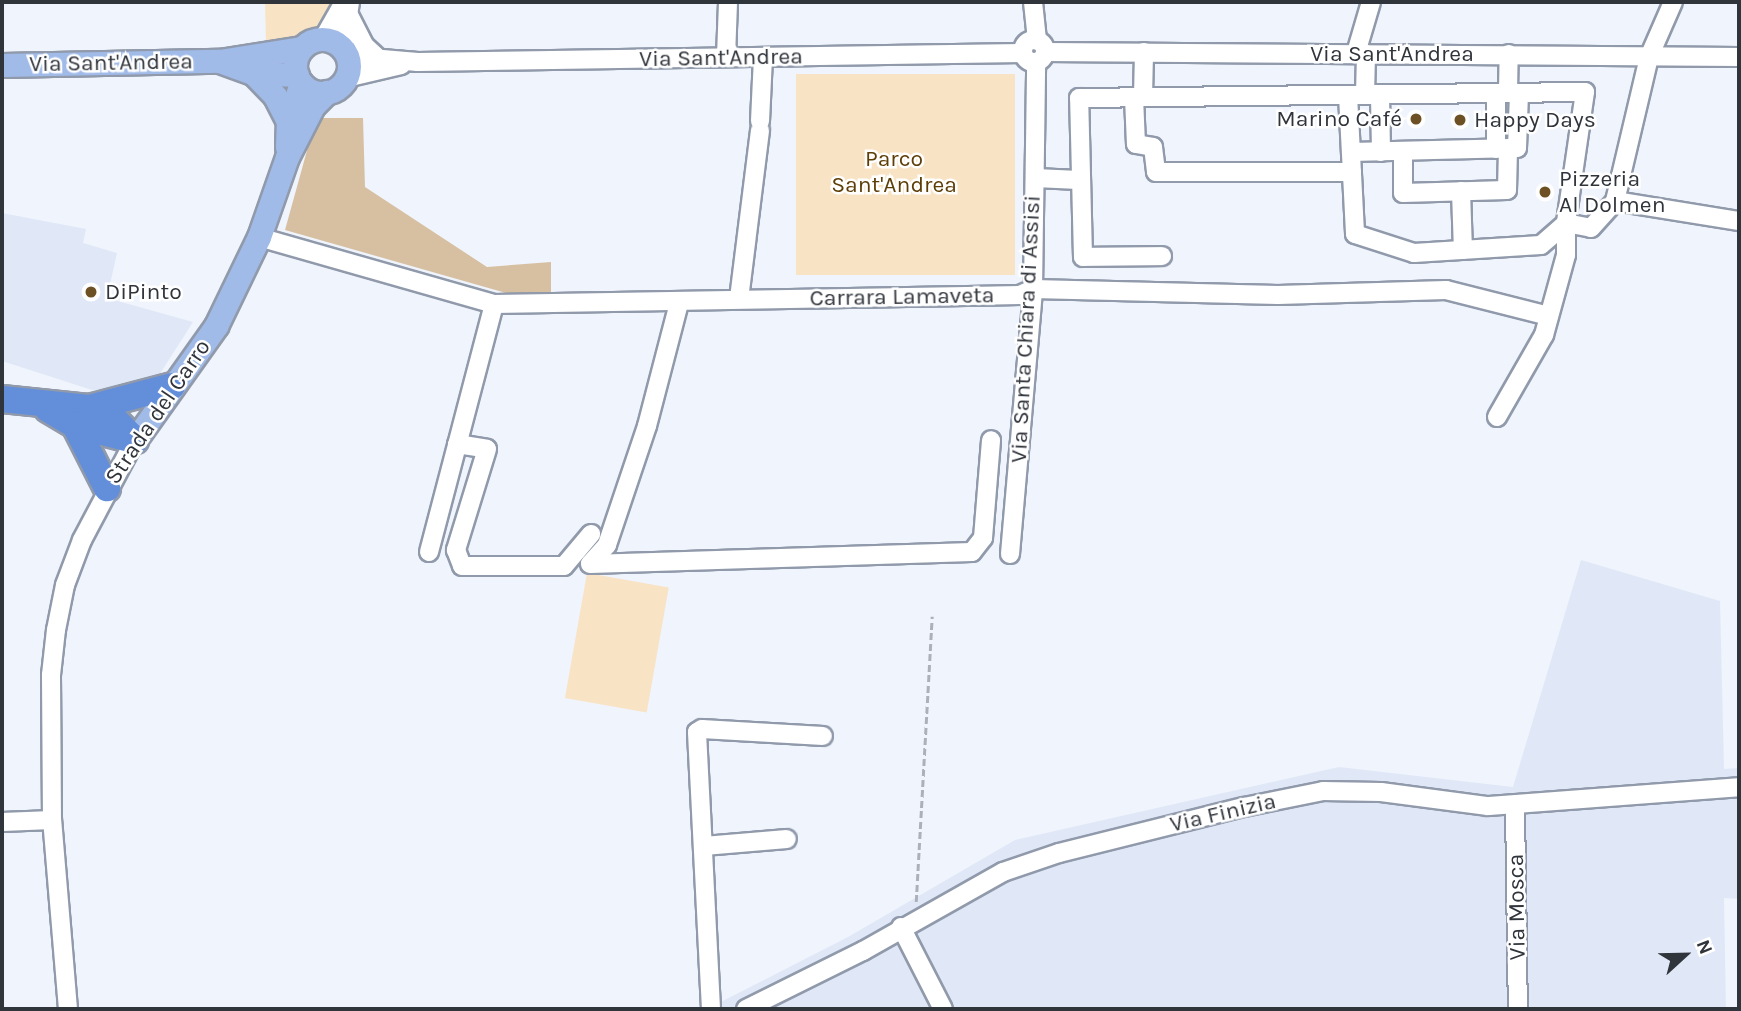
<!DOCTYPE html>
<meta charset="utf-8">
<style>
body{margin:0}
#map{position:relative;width:1741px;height:1011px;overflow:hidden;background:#f0f4fc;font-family:Karla,sans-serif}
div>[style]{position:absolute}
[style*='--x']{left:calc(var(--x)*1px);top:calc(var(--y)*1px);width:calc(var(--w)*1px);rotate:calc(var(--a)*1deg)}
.built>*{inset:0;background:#e0e8f7}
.green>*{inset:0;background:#f9e3c5;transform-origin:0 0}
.forest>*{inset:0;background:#d7c0a1}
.path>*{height:2.5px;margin-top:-1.25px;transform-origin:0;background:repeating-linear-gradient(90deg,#acb0b8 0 7px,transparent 0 10.5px)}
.roads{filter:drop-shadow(2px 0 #909aab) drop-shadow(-2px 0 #909aab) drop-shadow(0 2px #909aab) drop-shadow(0 -2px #909aab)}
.minor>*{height:18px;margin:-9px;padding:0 9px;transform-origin:9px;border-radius:9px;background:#fff}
.minor>.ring{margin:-9px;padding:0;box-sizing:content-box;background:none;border:18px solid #fff;border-radius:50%}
.major>*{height:23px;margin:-11.5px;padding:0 11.5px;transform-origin:11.5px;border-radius:11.5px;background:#a1bbe9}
.major>.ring{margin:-11.5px;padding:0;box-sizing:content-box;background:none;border:23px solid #a1bbe9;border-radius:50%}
.highway>*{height:26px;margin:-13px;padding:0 13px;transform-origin:13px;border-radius:13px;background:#638eda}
.dots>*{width:19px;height:19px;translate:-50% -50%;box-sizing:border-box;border:4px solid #fff;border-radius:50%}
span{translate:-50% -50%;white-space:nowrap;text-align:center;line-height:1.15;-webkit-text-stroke:5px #fff;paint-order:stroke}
.street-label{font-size:23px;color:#30343b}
.poi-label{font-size:23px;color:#30343b}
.right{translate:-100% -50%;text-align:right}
.left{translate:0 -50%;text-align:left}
.park-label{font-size:23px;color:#5d3e06}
.frame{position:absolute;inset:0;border:4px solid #30343b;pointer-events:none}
.north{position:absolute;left:1650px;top:920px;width:70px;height:70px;-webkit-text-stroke:5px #fff;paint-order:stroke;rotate:68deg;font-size:19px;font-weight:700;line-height:28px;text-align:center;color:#30343b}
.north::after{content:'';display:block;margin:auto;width:24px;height:32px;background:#30343b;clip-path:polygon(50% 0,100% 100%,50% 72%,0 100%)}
</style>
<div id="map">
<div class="built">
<i style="clip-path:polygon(2px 213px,86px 229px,83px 243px,117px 253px,107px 298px,193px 322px,156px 380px,124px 389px,92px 390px,2px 361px)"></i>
<i style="clip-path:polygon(1581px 560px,1720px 601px,1724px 769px,1739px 768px,1739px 899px,1724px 898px,1726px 1009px,707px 1009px,848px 937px,1015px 840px,1339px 767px,1513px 787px)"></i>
</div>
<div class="green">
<i style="clip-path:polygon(265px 2px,334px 2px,319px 29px,292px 44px,266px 44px)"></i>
<i style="left:796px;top:74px;width:219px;height:201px"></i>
<i style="left:587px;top:573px;width:83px;height:127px;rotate:10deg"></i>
</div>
<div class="forest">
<i style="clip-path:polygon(316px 118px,363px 118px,365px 187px,487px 267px,551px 262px,551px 293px,506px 293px,285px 230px)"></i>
</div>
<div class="path">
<i style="--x:916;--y:902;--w:286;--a:-86.8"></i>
</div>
<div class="roads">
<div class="minor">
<i style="--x:1033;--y:2;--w:39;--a:84"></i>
<i style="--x:349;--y:15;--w:34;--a:63"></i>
<i style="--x:364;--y:45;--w:16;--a:43"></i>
<i style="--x:323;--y:39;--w:43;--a:-60.4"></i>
<i class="ring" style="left:1023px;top:40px;width:4px;height:4px"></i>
<i style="--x:343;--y:49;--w:48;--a:-81.5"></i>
<i style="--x:1045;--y:52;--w:694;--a:0.41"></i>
<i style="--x:1356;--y:53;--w:53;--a:-73.6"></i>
<i style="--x:347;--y:56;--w:71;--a:4.8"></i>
<i style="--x:418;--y:62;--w:605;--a:-0.85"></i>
<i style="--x:726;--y:57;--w:55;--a:-87.9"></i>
<i style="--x:346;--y:78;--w:57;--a:-13.3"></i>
<i style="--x:1508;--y:93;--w:39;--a:-89"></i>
<i style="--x:1380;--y:94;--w:58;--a:89"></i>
<i style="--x:1348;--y:95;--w:139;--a:87.1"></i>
<i style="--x:1355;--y:234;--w:62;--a:17.9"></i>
<i style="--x:1414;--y:253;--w:127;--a:-3.6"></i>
<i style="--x:1541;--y:245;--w:33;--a:-41"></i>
<i style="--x:1365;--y:95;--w:41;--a:-88.6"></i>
<i style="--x:1134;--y:97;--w:47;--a:87.6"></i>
<i style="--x:1136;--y:144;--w:17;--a:10"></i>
<i style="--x:1153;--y:147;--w:25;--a:83"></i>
<i style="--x:1156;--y:172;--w:196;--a:0"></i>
<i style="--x:1143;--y:97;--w:45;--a:-88.7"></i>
<i style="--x:760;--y:121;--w:64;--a:-87.3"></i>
<i style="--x:1496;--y:149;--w:56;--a:-90"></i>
<i style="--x:1351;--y:152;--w:166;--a:-1.4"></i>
<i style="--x:1517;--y:148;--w:55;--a:-87.9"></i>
<i style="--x:1403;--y:152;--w:41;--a:90"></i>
<i style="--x:1403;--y:193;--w:104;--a:-1.7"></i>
<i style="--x:1507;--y:190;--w:42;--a:-88.6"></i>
<i style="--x:1035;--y:178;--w:44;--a:2.6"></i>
<i style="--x:1461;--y:191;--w:59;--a:88.1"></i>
<i style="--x:1615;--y:201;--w:126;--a:9.2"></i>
<i style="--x:259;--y:237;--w:244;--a:15.9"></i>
<i style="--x:494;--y:304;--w:526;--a:-0.98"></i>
<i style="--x:1020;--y:295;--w:14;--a:-25"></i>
<i style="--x:1033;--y:289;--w:245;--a:1.4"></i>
<i style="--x:1278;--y:295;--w:168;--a:-1.7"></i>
<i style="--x:1446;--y:290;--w:106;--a:14.2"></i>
<i style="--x:1162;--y:256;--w:79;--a:179.3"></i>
<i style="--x:1083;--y:257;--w:159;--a:-91.4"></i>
<i style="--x:1079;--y:98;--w:506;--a:-0.68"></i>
<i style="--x:1585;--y:92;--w:132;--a:98.3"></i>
<i style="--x:1566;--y:223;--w:25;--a:11"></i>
<i style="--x:1591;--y:228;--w:36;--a:-48"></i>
<i style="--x:1615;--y:201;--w:148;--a:-76.7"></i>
<i style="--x:1649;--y:57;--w:60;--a:-66.4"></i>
<i style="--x:739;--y:299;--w:170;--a:-82.9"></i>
<i style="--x:679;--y:303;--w:127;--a:104.6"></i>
<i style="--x:647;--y:426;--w:126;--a:108.6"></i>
<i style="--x:607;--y:545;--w:25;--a:132"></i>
<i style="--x:590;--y:564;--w:382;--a:-1.8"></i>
<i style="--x:972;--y:552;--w:18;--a:-52"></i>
<i style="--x:983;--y:538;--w:98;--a:-85.3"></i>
<i style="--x:1497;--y:417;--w:95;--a:-60.2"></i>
<i style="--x:1544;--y:335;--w:83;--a:-74.6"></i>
<i style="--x:1566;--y:255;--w:32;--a:-90"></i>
<i style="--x:457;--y:444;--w:30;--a:9"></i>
<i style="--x:487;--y:449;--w:106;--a:107.1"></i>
<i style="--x:456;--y:550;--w:17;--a:69"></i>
<i style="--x:462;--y:566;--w:102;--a:0"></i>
<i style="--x:564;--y:566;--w:42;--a:-49.8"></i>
<i style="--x:429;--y:552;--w:256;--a:-75.3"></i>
<i style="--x:1010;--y:554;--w:266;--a:-85"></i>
<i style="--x:1033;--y:289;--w:227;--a:-89.2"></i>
<i style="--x:1515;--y:805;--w:204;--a:89.2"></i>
<i style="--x:2;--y:822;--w:50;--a:-2.3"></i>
<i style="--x:704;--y:846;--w:83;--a:-4.8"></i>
<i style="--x:901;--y:927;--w:92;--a:62.9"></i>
<i style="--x:68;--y:1009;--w:190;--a:-94.8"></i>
<i style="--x:52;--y:820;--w:145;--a:-90.4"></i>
<i style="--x:51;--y:675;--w:45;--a:-83.7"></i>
<i style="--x:56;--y:630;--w:46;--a:-78.7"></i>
<i style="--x:65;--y:585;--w:48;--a:-69.3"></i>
<i style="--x:82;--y:540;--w:113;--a:-62.1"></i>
<i style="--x:711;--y:1009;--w:277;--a:-92.9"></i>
<i style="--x:697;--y:732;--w:6;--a:-31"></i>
<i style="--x:702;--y:729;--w:121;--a:3.3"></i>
<i style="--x:746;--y:1009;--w:131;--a:-26.4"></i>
<i style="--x:863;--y:951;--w:161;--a:-29.4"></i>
<i style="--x:1003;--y:872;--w:59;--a:-18.7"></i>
<i style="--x:1059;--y:853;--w:191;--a:-14"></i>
<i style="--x:1244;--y:807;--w:81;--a:-11.4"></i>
<i style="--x:1323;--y:791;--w:58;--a:1"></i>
<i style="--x:1381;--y:792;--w:108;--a:7.5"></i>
<i style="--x:1488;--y:806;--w:252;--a:-4.3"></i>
</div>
<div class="major">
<i class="ring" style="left:295px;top:39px;width:31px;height:31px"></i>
<i style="--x:222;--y:62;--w:33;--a:20"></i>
<i style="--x:253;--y:73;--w:44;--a:2.6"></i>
<i style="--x:2;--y:65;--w:217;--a:-1.1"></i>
<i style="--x:219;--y:61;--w:83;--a:-9"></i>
<i style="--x:253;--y:73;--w:32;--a:46"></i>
<i style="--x:275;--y:96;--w:29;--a:63"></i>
<i style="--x:287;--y:147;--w:25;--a:-88"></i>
<i style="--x:288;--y:122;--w:41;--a:-71.6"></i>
<i style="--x:135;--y:440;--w:140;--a:-54.6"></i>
<i style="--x:216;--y:326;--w:99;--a:-64.2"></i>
<i style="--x:259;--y:237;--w:85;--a:-70.7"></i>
<i style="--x:287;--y:157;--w:57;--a:-63"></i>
<i style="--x:313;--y:106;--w:20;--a:-45"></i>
</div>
<div class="highway">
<i style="--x:2;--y:399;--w:87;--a:5.9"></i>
<i style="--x:89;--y:408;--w:27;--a:24"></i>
<i style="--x:114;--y:419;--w:30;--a:45"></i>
<i style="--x:89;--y:408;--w:86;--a:-14.8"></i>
<i style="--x:48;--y:409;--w:31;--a:31"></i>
<i style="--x:75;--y:425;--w:53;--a:14.3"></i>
<i style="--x:75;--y:425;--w:71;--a:63.1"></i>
</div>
</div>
<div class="dots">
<i style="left:1416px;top:119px;background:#6d5024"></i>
<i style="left:1460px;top:120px;background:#6d5024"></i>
<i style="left:1545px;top:192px;background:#6d5024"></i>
<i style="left:91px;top:292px;background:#6d5024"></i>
</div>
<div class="street-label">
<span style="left:1392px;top:54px">Via Sant'Andrea</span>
<span style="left:721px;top:58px;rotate:-1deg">Via Sant'Andrea</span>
<span style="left:111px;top:63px;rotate:-1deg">Via Sant'Andrea</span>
<span style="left:902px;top:297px;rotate:-1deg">Carrara Lamaveta</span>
<span style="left:1026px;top:329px;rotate:-87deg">Via Santa Chiara di Assisi</span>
<span style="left:158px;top:412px;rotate:-56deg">Strada del Carro</span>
<span style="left:1223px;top:813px;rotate:-13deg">Via Finizia</span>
<span style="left:1517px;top:907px;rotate:-91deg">Via Mosca</span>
</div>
<div class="poi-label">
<span class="right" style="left:1402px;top:119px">Marino Café</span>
<span class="left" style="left:1474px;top:120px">Happy Days</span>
<span class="left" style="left:1559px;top:192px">Pizzeria<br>Al Dolmen</span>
<span class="left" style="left:105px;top:292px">DiPinto</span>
</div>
<div class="park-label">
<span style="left:894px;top:172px">Parco<br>Sant'Andrea</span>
</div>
<div class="frame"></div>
<div class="north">N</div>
</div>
